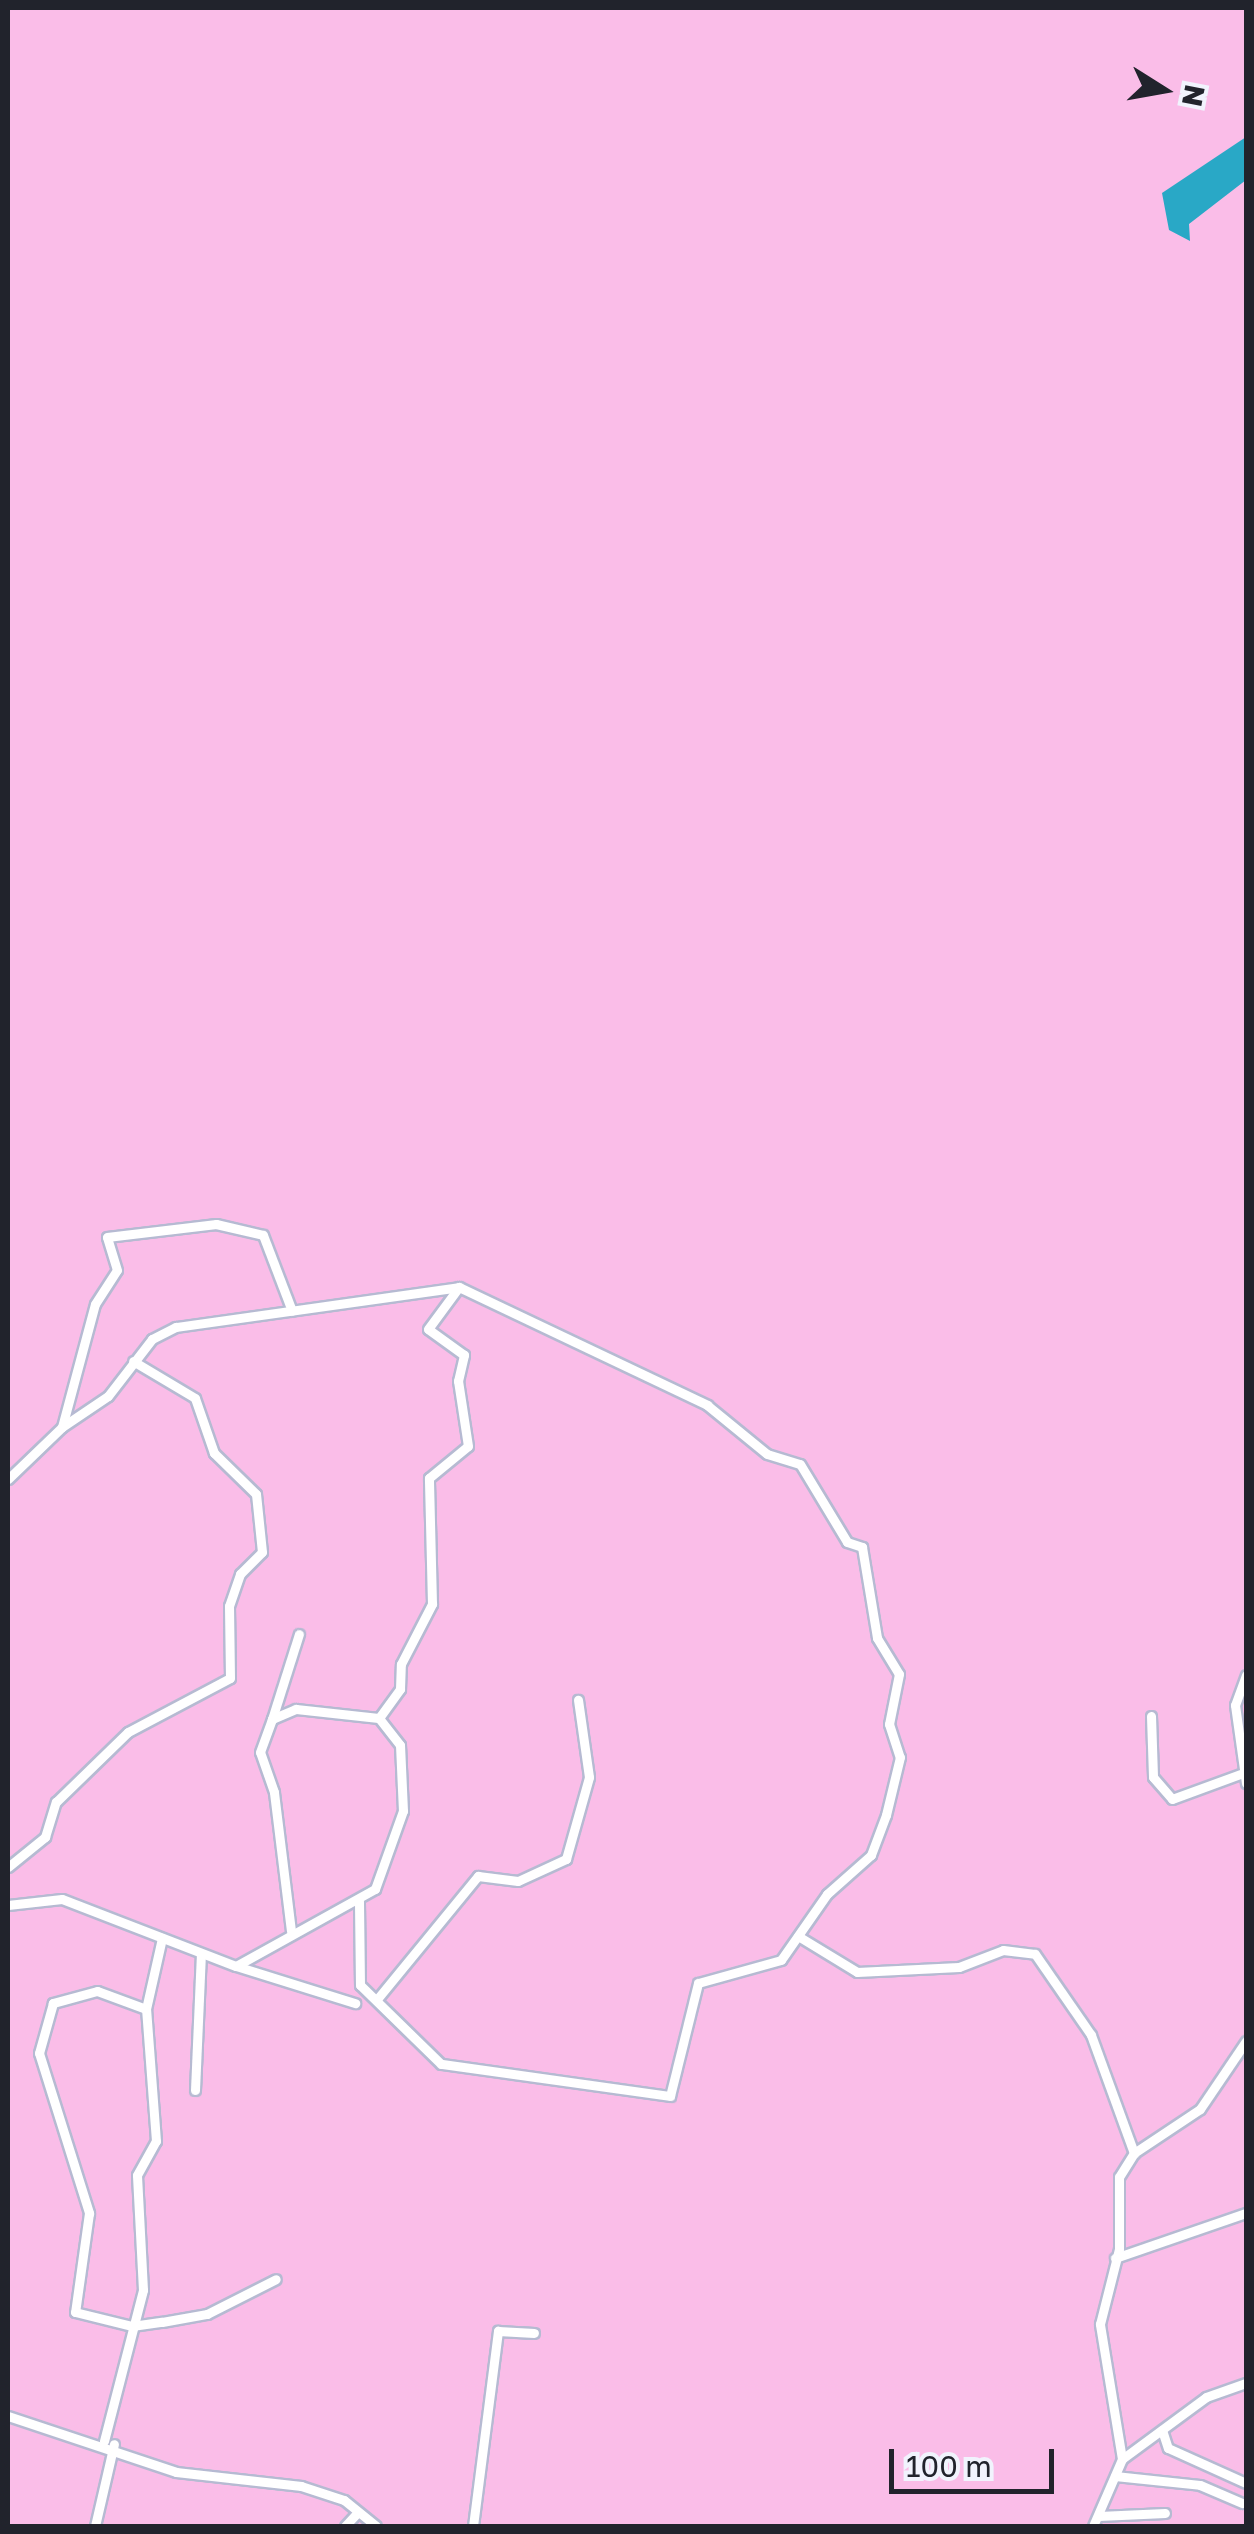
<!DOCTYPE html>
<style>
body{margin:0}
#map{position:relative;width:1254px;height:2534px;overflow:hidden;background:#f1f3fd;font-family:"Golos Text",sans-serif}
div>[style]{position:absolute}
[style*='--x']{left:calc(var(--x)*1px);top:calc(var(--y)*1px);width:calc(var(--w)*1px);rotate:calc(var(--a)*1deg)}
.green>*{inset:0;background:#fabde8;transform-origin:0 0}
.water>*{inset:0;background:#29a8c6}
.roads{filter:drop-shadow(2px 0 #b6bad2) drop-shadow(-2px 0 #b6bad2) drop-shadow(0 2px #b6bad2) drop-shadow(0 -2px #b6bad2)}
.minor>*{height:9px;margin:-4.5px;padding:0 4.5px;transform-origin:4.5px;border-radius:4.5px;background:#fff}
span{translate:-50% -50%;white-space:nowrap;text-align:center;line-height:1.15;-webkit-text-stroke:8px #f1f3fd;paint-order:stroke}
.frame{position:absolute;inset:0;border:10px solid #21232c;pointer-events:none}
.north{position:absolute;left:1114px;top:40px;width:100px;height:100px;-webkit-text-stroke:8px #f1f3fd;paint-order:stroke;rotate:101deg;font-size:28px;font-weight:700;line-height:40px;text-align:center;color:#21232c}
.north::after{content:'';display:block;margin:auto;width:35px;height:45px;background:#21232c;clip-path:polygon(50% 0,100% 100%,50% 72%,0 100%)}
.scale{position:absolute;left:889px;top:2449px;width:165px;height:45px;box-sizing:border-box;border:5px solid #21232c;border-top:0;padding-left:12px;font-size:30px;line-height:35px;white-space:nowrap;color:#21232c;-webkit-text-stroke:8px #f1f3fd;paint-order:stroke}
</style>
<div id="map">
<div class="green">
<i style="left:8px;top:8px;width:1238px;height:2518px"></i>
</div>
<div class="water">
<i style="clip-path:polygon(1246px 137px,1246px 180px,1189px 224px,1190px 241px,1169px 230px,1162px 193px)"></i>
</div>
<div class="roads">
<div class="minor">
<i style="--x:62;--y:1427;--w:55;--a:-34"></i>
<i style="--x:108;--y:1396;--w:72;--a:-52.3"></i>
<i style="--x:152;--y:1339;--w:27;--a:-27"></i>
<i style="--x:176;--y:1327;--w:286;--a:-8"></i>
<i style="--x:459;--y:1287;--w:275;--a:25.4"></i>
<i style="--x:707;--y:1405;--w:77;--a:39.2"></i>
<i style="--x:767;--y:1454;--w:34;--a:17"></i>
<i style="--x:800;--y:1464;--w:91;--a:58.9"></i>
<i style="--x:847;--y:1542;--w:16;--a:18"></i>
<i style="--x:862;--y:1547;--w:92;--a:80.6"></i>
<i style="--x:877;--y:1638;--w:42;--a:58.6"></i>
<i style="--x:899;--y:1674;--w:51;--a:101.3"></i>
<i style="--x:889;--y:1724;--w:35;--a:72"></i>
<i style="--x:900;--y:1757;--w:60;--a:103.6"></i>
<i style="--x:886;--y:1815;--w:43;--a:110.6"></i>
<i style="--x:871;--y:1855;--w:59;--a:138.4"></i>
<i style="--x:827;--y:1894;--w:80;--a:124.9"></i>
<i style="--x:781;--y:1960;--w:86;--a:164.5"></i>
<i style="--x:698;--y:1983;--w:116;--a:103.9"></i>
<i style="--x:670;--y:2096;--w:231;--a:-172"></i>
<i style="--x:441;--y:2064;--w:113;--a:-135.7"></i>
<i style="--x:360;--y:1985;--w:84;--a:-90.7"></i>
<i style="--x:8;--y:1479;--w:75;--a:-43.9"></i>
<i style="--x:62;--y:1427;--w:127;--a:-75"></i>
<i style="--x:95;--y:1304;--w:40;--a:-57.1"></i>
<i style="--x:117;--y:1270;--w:34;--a:-107"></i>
<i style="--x:107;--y:1237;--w:110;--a:-6.8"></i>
<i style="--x:216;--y:1224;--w:48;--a:13.2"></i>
<i style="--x:263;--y:1235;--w:81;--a:69.1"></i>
<i style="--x:1246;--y:1675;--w:32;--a:110"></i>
<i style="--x:1235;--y:1705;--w:79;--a:82"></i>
<i style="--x:1151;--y:1716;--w:61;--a:88.1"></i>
<i style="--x:1153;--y:1777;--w:29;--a:49"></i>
<i style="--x:1172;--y:1799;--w:76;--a:-20.1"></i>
<i style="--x:272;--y:1719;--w:89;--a:-72.4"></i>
<i style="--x:8;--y:1867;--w:48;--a:-39"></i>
<i style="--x:45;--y:1837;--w:37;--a:-73"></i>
<i style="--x:56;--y:1802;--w:100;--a:-44.2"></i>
<i style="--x:128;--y:1732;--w:115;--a:-27.9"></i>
<i style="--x:230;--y:1678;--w:72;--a:-90.8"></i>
<i style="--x:229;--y:1606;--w:34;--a:-71"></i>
<i style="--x:240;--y:1574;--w:31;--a:-45"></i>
<i style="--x:262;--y:1552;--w:58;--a:-95.9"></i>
<i style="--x:256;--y:1494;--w:59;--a:-135.7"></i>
<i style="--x:214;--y:1453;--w:58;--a:-109.1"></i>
<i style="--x:195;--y:1398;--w:72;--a:-149.2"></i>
<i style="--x:8;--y:1905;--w:54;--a:-6.3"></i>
<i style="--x:62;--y:1899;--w:186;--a:21.1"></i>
<i style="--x:236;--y:1966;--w:159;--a:-29"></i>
<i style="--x:375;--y:1889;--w:83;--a:-70.3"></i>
<i style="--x:403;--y:1811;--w:66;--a:-92.6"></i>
<i style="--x:400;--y:1745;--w:34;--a:-128"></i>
<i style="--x:379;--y:1718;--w:36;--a:-54"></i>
<i style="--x:400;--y:1689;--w:25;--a:-88"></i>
<i style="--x:401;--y:1664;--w:68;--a:-62.7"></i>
<i style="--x:432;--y:1604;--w:126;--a:-91.4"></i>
<i style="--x:429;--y:1478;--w:50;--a:-39.4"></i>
<i style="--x:468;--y:1446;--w:66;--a:-98.7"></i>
<i style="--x:458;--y:1381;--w:27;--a:-77"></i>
<i style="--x:464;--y:1355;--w:44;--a:-144.2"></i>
<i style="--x:428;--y:1329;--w:52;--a:-53.6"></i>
<i style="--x:291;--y:1931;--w:140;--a:-97"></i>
<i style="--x:274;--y:1792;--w:42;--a:-109.3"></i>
<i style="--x:260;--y:1752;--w:35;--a:-70"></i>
<i style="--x:272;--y:1719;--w:26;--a:-23"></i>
<i style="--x:296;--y:1709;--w:83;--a:6.2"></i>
<i style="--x:798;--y:1936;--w:69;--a:31.4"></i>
<i style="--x:857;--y:1972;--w:102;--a:-2.8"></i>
<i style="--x:959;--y:1967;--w:47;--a:-21.1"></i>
<i style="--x:1003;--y:1950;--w:32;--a:7"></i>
<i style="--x:1035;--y:1954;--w:98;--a:55.3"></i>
<i style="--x:1091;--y:2035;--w:126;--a:70"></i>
<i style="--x:236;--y:1966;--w:125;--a:17.3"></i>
<i style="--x:378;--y:1998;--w:158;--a:-50.7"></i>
<i style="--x:478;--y:1876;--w:40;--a:7.1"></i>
<i style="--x:518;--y:1881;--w:53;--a:-24.6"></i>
<i style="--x:566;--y:1859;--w:85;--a:-74.3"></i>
<i style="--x:589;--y:1777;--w:78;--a:-98.1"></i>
<i style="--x:146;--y:2009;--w:52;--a:-159.8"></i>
<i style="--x:97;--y:1991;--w:46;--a:164.7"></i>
<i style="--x:53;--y:2003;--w:52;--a:105.6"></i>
<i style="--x:39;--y:2053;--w:168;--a:72.6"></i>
<i style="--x:89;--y:2213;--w:100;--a:98"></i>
<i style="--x:75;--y:2312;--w:59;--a:13.8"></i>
<i style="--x:132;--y:2326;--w:30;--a:-8"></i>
<i style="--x:162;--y:2322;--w:46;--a:-10.1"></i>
<i style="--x:207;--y:2314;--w:77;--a:-26.9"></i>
<i style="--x:195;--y:2090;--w:136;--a:-87.5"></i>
<i style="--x:1115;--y:2258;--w:139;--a:-19"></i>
<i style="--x:8;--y:2416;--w:177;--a:18.4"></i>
<i style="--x:176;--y:2472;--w:126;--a:6.4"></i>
<i style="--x:301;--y:2486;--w:45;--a:18"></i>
<i style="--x:344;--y:2500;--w:41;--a:39.1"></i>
<i style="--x:1162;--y:2430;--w:19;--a:72"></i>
<i style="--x:1168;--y:2448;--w:85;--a:24.2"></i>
<i style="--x:104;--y:2441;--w:156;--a:-75.5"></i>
<i style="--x:143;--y:2290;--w:115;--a:-93"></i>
<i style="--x:137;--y:2175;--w:39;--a:-61"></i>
<i style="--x:156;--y:2141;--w:132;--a:-94.3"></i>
<i style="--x:146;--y:2009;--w:73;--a:-77.3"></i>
<i style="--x:1122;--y:2459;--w:104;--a:-36.4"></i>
<i style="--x:1206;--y:2397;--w:42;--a:-19.3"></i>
<i style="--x:1115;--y:2476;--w:85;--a:6"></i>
<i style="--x:1200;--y:2485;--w:46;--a:23.2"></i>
<i style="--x:1099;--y:2516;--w:66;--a:-2.6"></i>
<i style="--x:95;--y:2526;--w:84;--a:-77"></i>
<i style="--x:345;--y:2526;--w:19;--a:-47"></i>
<i style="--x:473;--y:2526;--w:197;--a:-82.7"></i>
<i style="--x:498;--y:2331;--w:36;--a:3"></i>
<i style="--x:1093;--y:2526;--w:73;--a:-66.6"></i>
<i style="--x:1122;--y:2459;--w:137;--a:-99.3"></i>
<i style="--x:1100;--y:2324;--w:77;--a:-75.8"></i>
<i style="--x:1119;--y:2249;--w:72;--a:-90"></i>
<i style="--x:1119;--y:2177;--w:28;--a:-58"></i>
<i style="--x:1134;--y:2153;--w:79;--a:-33.7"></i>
<i style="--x:1200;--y:2109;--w:82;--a:-55.9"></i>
</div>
</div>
<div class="frame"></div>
<div class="north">N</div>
<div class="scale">100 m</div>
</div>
